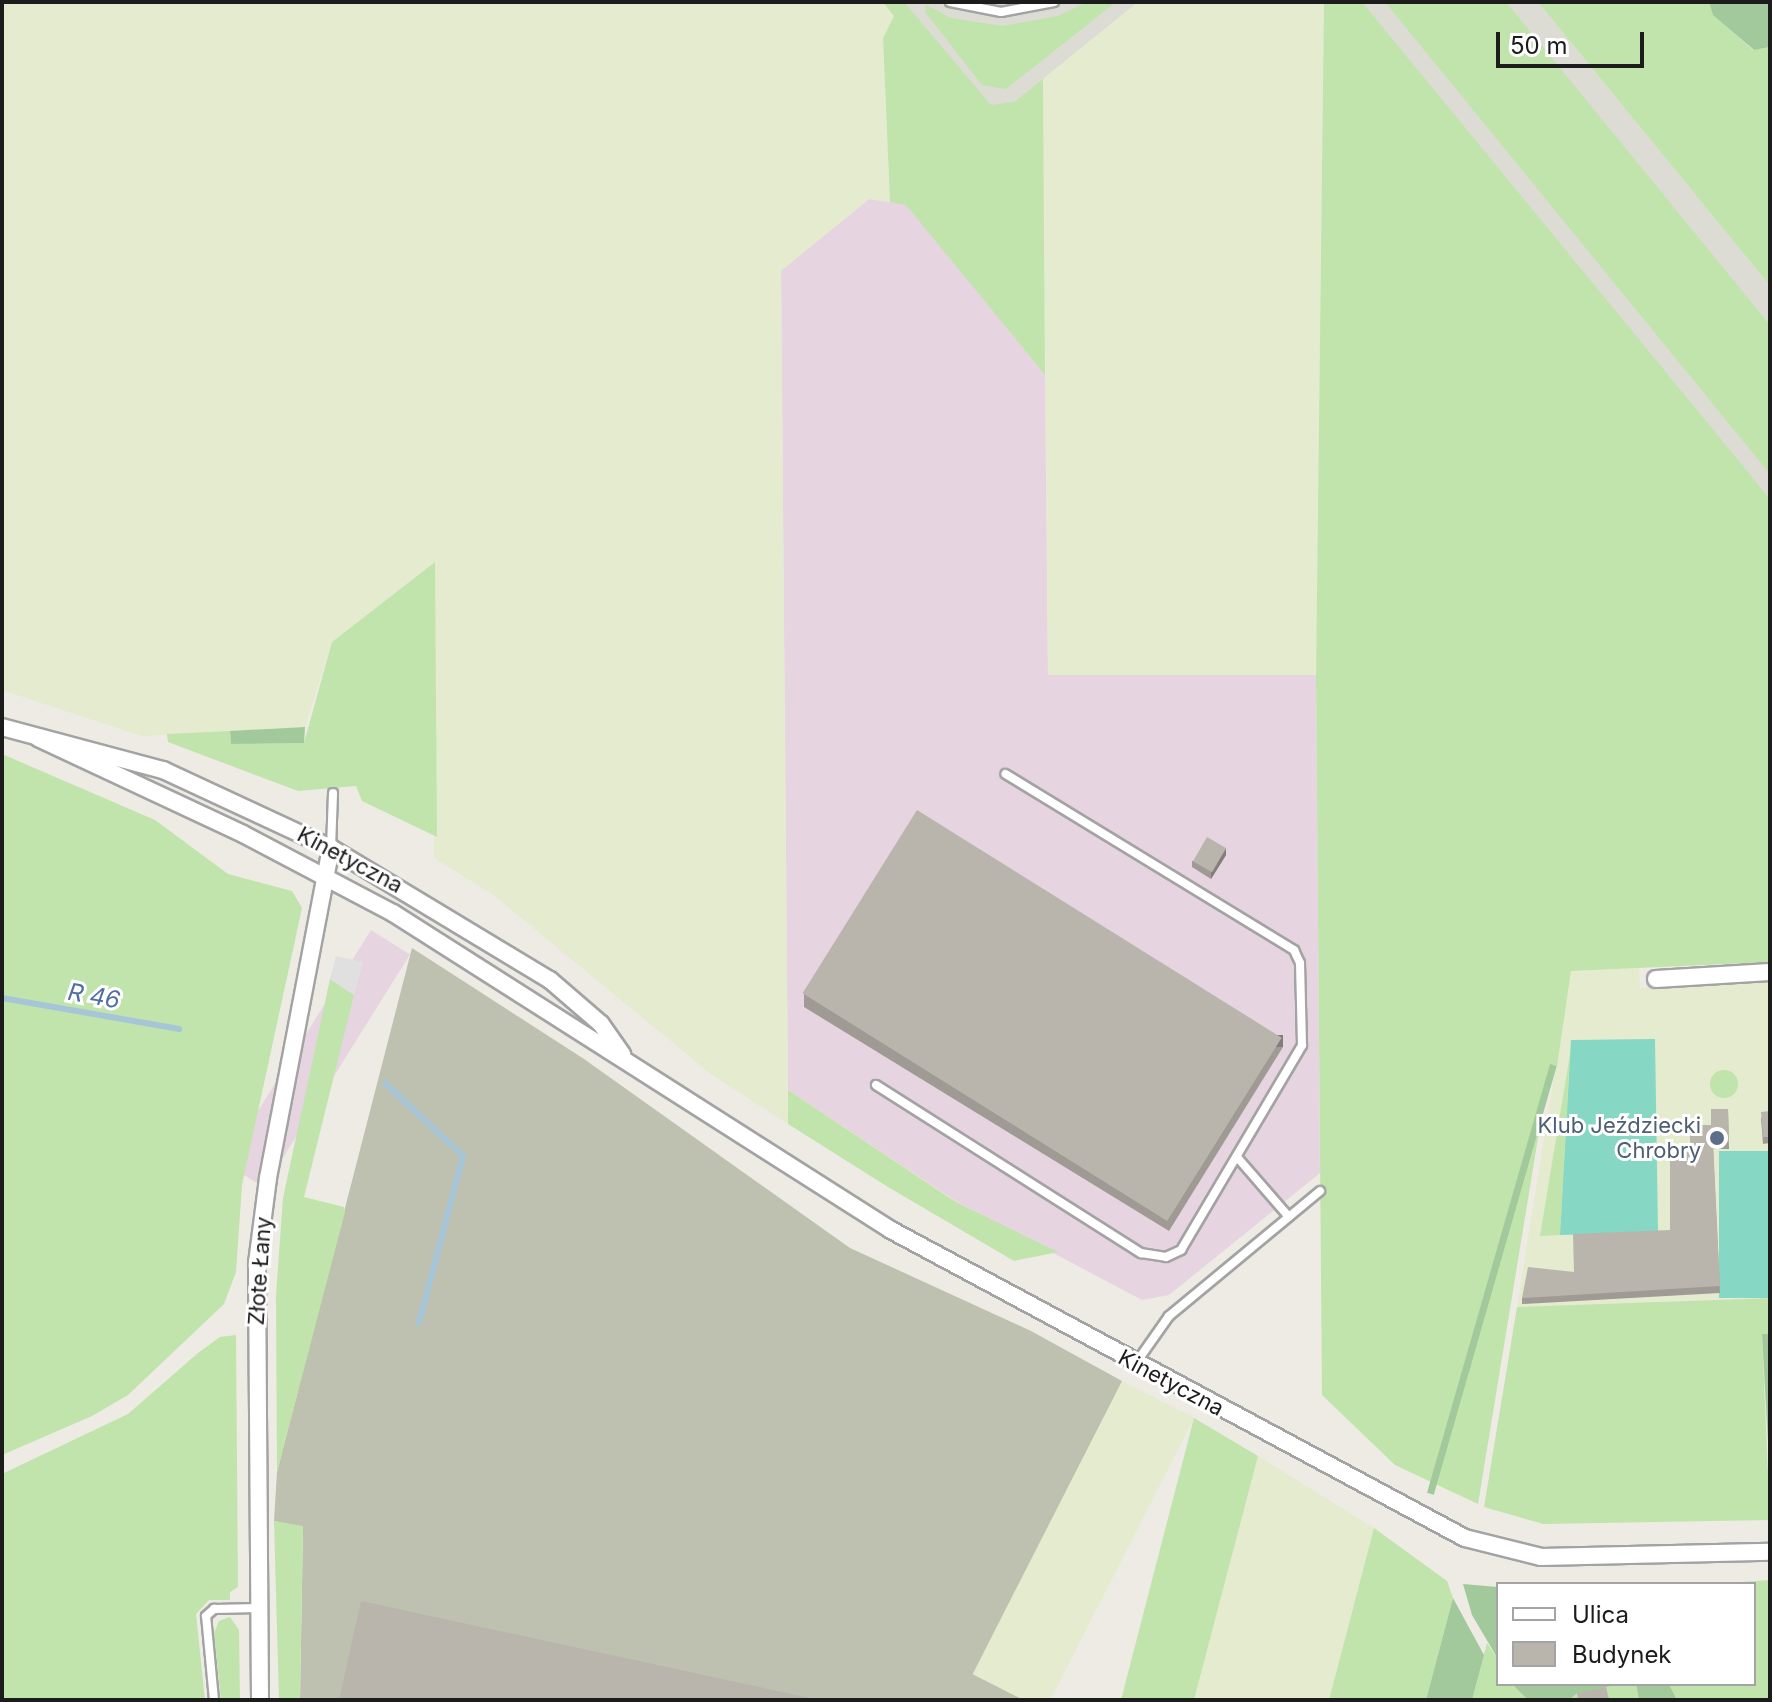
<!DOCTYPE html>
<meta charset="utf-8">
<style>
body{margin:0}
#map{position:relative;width:1772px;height:1702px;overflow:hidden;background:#edebe3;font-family:Inter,sans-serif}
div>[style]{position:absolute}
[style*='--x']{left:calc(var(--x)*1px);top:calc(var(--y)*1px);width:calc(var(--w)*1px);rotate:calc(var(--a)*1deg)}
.industrial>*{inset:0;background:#e6d5e0;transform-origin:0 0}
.airport>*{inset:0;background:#dcdbd4}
.construction>*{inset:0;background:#bec1af}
.farmland>*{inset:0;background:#e5ebcf;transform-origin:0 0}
.grass>*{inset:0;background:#c0e4ac}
.round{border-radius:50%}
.forest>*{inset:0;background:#a2c99b;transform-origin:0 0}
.pitch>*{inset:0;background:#86d7c3;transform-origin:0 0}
.parking>*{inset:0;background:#e0e0e0}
.stream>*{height:6px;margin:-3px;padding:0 3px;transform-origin:3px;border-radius:3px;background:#a6c6d8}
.roads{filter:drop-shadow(2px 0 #a3a3a3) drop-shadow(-2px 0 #a3a3a3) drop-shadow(0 2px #a3a3a3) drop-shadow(0 -2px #a3a3a3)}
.service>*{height:8px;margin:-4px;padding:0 4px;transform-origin:4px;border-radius:4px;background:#fff}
.minor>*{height:16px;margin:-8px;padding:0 8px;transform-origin:8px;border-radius:8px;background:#fff}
.wall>*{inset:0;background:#9f9b94}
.shaded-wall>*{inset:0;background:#827e78;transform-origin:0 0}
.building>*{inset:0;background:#b9b4ac;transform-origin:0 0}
.dots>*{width:22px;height:22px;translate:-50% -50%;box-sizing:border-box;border:4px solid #fff;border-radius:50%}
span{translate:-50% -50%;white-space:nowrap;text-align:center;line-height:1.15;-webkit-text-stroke:6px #fff;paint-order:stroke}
.street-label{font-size:22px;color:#1c1c1c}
.service-label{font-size:22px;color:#4e5e75}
.right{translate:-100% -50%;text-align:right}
.water-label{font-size:24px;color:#516fa4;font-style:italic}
.frame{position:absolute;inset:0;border:4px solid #1c1c1c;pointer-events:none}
.legend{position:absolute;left:1496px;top:1582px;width:260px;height:104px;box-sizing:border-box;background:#fff;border:2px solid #a4a4a4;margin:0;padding:10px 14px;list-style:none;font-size:24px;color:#1c1c1c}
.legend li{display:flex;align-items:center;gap:16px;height:40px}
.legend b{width:40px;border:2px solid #a4a4a4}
.scale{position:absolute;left:1496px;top:32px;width:148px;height:36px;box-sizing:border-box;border:4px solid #1c1c1c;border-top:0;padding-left:10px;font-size:24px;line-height:28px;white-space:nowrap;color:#1c1c1c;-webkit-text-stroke:6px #fff;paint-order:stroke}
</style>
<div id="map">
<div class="industrial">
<i style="clip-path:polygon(869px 199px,906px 204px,1045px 375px,1048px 675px,1316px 675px,1320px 1173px,1169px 1295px,1142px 1300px,957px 1202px,788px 1090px,781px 270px)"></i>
<i style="left:371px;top:930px;width:46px;height:275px;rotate:32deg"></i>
</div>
<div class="airport">
<i style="clip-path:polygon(883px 2px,1138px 2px,985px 126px)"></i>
<i style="clip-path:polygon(1346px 2px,1538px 2px,1770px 286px,1770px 520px)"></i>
</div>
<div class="construction">
<i style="clip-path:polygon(412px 948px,584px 1059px,850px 1248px,1031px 1331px,1122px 1381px,1040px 1700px,300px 1700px,303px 1527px,274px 1521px,277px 1472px)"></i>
</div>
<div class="farmland">
<i style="clip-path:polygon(2px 2px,883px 2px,894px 16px,883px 38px,890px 202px,869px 199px,781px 271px,788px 1124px,711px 1074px,492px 894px,434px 858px,435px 562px,332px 642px,305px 727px,141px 736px,2px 690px)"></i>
<i style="clip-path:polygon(1138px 2px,1324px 2px,1316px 675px,1048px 675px,1043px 79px)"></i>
<i style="clip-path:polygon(1639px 968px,1640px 988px,1770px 982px,1770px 1151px,1719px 1154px,1724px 1299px,1517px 1307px,1571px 971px)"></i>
<i style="left:1122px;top:1381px;width:81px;height:329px;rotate:27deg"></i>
<i style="clip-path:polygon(1258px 1456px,1374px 1528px,1329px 1700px,1194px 1700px)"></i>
</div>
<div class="grass">
<i style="clip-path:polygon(883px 2px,904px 2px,991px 105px,1014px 102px,1043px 79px,1045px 375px,906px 205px,890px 202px,883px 38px,894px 16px)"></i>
<i style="clip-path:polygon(1087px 2px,1116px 2px,1006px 89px,982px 85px,925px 12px,926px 5px,951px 18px,1002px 26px,1058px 16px)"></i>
<i style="clip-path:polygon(1324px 2px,1362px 2px,1770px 499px,1770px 962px,1571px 971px,1557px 1066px,1550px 1065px,1478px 1504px,1395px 1465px,1322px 1395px,1316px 675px)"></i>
<i style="clip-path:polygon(1385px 2px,1506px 2px,1770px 325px,1770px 474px)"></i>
<i style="clip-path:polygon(1538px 2px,1709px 2px,1714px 15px,1753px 50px,1770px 47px,1770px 286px)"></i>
<i style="clip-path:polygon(435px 562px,437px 837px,362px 801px,356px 786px,298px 791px,168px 742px,167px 734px,230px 731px,231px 744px,304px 743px,332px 642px)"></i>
<i style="clip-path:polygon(2px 754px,155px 820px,228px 874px,292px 891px,302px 908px,242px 1185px,236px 1272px,224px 1304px,128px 1395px,92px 1416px,2px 1455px)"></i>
<i style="clip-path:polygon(330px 979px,354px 995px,304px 1197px,344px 1207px,345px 1212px,277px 1472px,276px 1295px,283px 1198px)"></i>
<i style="clip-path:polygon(1570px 1054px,1560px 1235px,1540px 1236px)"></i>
<i class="round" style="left:1710px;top:1070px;width:28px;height:28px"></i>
<i style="clip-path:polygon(788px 1090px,956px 1202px,1058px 1252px,1014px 1261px,888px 1187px,788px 1124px)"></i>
<i style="clip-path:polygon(1770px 1298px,1770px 1334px,1762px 1335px,1770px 1520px,1543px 1524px,1484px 1507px,1517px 1307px)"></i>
<i style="clip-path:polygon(236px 1335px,238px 1587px,230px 1592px,230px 1600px,209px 1600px,196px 1614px,205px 1700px,2px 1700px,2px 1474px,128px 1414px,198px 1353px,220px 1337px)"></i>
<i style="clip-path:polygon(1194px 1418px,1258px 1456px,1194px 1700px,1121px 1700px)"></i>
<i style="clip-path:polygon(274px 1521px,303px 1526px,300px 1700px,279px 1700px)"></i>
<i style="clip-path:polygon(1374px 1528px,1447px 1581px,1453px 1598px,1426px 1700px,1329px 1700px)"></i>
<i style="clip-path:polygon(1770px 1580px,1770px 1700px,1677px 1700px,1669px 1684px,1754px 1684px,1754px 1584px,1713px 1584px)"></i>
<i style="clip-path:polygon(230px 1617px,239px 1630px,240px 1700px,221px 1700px,214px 1633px,219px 1621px)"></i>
<i style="clip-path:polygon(1487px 1643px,1498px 1659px,1498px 1684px,1512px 1684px,1528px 1700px,1472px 1700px)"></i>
<i style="clip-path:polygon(1620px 1684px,1636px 1684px,1639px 1700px,1569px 1700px,1576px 1694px)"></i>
</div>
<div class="forest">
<i style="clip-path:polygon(1709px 2px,1770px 2px,1770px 47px,1754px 50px,1713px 15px)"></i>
<i style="clip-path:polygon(305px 727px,304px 743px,231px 744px,230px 731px)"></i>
<i style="left:1550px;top:1064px;width:7px;height:446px;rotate:16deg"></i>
<i style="clip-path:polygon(1770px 1334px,1770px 1479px,1762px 1334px)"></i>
<i style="clip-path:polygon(1463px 1584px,1498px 1587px,1498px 1659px,1472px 1615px)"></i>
<i style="clip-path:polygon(1453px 1598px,1484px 1655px,1472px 1700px,1426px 1700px)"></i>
<i style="clip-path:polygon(1512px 1684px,1620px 1684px,1576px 1694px,1569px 1700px,1528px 1700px)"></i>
<i style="clip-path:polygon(1669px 1684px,1677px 1700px,1639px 1700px,1636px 1684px)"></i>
</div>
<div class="pitch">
<i style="clip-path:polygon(1655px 1039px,1658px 1232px,1560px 1235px,1571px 1040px)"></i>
<i style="left:1770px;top:1151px;width:147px;height:51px;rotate:90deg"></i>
</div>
<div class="parking">
<i style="clip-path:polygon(336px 956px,363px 962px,354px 995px,330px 979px)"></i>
</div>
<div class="stream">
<i style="--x:2;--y:998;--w:180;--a:9.9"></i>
<i style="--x:385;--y:1083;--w:107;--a:43.1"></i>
<i style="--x:463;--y:1156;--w:173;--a:104.8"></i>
</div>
<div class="roads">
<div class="service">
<i style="--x:950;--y:2;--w:52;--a:11.1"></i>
<i style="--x:1001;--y:12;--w:54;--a:-10.7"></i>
<i style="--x:331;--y:848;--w:55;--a:-87.9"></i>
<i style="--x:876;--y:1085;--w:314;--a:32.4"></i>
<i style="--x:1141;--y:1253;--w:25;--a:9"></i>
<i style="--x:1166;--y:1257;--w:17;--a:-25"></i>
<i style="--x:1181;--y:1250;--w:238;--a:-59.4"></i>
<i style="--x:1302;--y:1045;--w:82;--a:-91.4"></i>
<i style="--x:1300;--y:963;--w:14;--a:-115"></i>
<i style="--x:1294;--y:950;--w:338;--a:-148.6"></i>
<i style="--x:1237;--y:1157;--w:79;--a:49.1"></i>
<i style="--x:1136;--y:1363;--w:57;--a:-54.9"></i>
<i style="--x:1169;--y:1316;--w:196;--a:-39.6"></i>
<i style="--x:214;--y:1700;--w:84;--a:-95.4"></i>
<i style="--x:206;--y:1616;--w:11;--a:-41"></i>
<i style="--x:214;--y:1609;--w:44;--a:-1.3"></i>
</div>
<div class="minor">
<i style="--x:2;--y:727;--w:167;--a:15"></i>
<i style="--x:163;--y:770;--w:185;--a:24.9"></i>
<i style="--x:331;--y:848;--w:256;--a:31.1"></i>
<i style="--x:550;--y:980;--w:67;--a:40.8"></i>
<i style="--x:601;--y:1024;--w:37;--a:55"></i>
<i style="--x:38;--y:738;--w:226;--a:25.1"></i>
<i style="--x:243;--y:834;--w:170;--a:27.8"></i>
<i style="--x:393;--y:913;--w:590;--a:32.48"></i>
<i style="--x:891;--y:1230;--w:651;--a:28.22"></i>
<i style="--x:1465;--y:1538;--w:78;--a:14"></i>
<i style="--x:1541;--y:1557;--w:229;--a:-1.3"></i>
<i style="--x:1656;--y:979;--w:114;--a:-3.5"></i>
<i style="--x:260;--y:1700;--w:437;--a:-90.4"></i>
<i style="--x:257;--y:1263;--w:86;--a:-82.6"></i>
<i style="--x:268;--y:1178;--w:336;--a:-79.2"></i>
</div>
</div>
<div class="wall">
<i style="clip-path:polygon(1226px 855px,1211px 879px,1192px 867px,1192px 861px)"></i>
<i style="clip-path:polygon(804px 994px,1283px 1047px,1169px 1231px,804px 1007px)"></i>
<i style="clip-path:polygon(1728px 1109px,1729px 1149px,1713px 1149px,1720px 1293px,1522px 1304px,1522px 1298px,1574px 1272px,1670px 1230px,1690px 1152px,1711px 1125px)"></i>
<i style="clip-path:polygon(1770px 1111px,1770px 1143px,1763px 1144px,1761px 1118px)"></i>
</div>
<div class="shaded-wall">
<i style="clip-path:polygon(1226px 848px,1226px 855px,1211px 879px,1211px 873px)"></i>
<i style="left:1283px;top:1035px;width:12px;height:216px;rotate:90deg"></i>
</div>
<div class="building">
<i style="left:917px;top:810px;width:430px;height:216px;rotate:32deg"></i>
<i style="left:1207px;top:837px;width:22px;height:28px;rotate:30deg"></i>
<i style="clip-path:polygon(1711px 1109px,1728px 1109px,1729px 1142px,1713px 1142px,1720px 1286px,1522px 1298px,1528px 1267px,1574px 1272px,1573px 1234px,1670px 1230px,1670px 1153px,1690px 1152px,1690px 1125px,1711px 1125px)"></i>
<i style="clip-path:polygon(1770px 1111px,1770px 1137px,1763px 1137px,1761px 1112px)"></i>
<i style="clip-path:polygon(361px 1601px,819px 1700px,339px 1700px)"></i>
<i style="clip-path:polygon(1606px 1687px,1609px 1700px,1578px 1700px,1577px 1693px)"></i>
</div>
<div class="dots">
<i style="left:1717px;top:1138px;background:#5c6f8a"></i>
</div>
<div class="street-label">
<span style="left:350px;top:860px;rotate:28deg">Kinetyczna</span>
<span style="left:260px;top:1271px;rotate:-86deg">Złote Łany</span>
<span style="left:1171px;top:1383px;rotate:28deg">Kinetyczna</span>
</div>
<div class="service-label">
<span class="right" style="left:1701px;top:1138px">Klub Jeździecki<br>Chrobry</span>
</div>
<div class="water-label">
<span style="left:94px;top:996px;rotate:10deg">R 46</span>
</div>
<div class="frame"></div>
<ul class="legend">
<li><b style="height:10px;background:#fff"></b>Ulica</li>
<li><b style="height:22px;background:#b9b4ac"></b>Budynek</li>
</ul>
<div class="scale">50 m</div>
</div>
